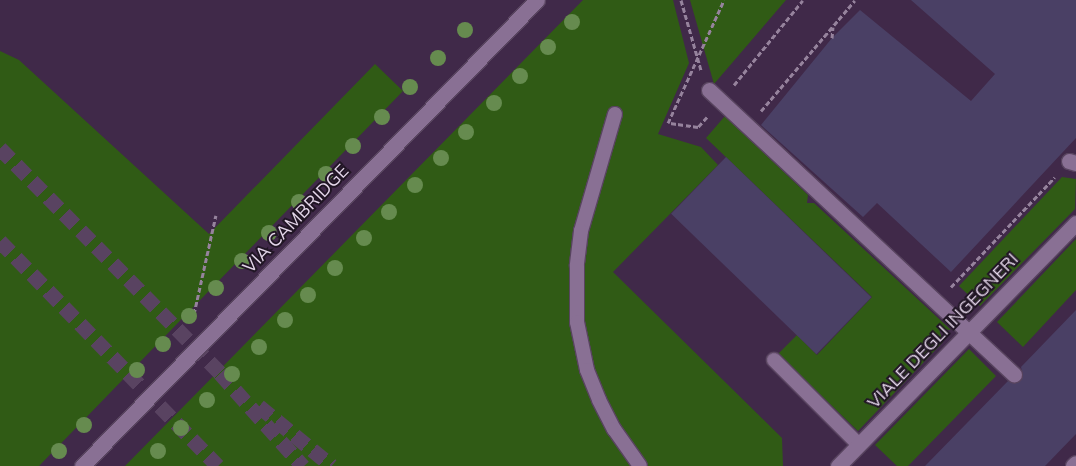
<!DOCTYPE html>
<style>
body{margin:0}
#map{position:relative;width:1076px;height:466px;overflow:hidden;background:#402949;font-family:Mulish,sans-serif}
div>[style]{position:absolute}
[style*='--x']{left:calc(var(--x)*1px);top:calc(var(--y)*1px);width:calc(var(--w)*1px);rotate:calc(var(--a)*1deg)}
.green>*{inset:0;background:#305b15}
.building>*{inset:0;background:#4a4065;transform-origin:0 0}
.secondary-tunnel>*{height:15px;margin-top:-7.5px;transform-origin:0;background:repeating-linear-gradient(90deg,#594361 0 15px,transparent 0 23px)}
.path>*{height:3px;margin-top:-1.5px;transform-origin:0;background:repeating-linear-gradient(90deg,#96839d 0 5px,transparent 0 7.5px)}
.roads{filter:drop-shadow(1px 0 #58445f) drop-shadow(-1px 0 #58445f) drop-shadow(0 1px #58445f) drop-shadow(0 -1px #58445f)}
.service>*{height:14px;margin:-7px;padding:0 7px;transform-origin:7px;border-radius:7px;background:#897094}
.pedestrian>*{height:15px;margin:-7.5px;padding:0 7.5px;transform-origin:7.5px;border-radius:7.5px;background:#897094}
.minor>*{height:15px;margin:-7.5px;padding:0 7.5px;transform-origin:7.5px;border-radius:7.5px;background:#897094}
.trees>*{width:16px;height:16px;margin:-8px;border-radius:50%;background:#668b4f}
span{translate:-50% -50%;white-space:nowrap;text-align:center;line-height:1.15;-webkit-text-stroke:4px #211625;paint-order:stroke}
.street-label{font-size:18px;color:#e5d7eb}
</style>
<div id="map">
<div class="green">
<i style="clip-path:polygon(583px 0,673px 0,689px 63px,658px 134px,701px 147px,718px 165px,613px 272px,782px 438px,783px 466px,125px 466px)"></i>
<i style="clip-path:polygon(690px 0,786px 0,714px 84px)"></i>
<i style="clip-path:polygon(0 51px,19px 60px,209px 234px,375px 64px,403px 91px,39px 466px,0 466px)"></i>
<i style="clip-path:polygon(725px 116px,808px 195px,807px 203px,814px 203px,951px 330px,939px 329px,943px 342px,858px 431px,778px 354px,797px 335px,817px 355px,872px 297px,706px 138px)"></i>
<i style="clip-path:polygon(1062px 177px,1076px 179px,1075px 209px,980px 306px,959px 286px)"></i>
<i style="clip-path:polygon(1076px 239px,1076px 290px,1023px 347px,997px 322px)"></i>
<i style="clip-path:polygon(969px 349px,996px 376px,908px 466px,897px 466px,875px 445px)"></i>
</div>
<div class="building">
<i style="clip-path:polygon(911px 0,1076px 0,1076px 138px,951px 272px,877px 203px,863px 217px,761px 125px,832px 38px,860px 10px,971px 101px,995px 74px)"></i>
<i style="left:726px;top:157px;width:202px;height:79px;rotate:44deg"></i>
<i style="clip-path:polygon(1076px 310px,1076px 434px,1045px 466px,925px 466px,1008px 381px,1020px 381px,1023px 376px,1021px 367px)"></i>
</div>
<div class="secondary-tunnel">
<i style="--x:0;--y:148;--w:315;--a:45.6"></i>
<i style="--x:220;--y:373;--w:125;--a:48.3"></i>
<i style="--x:0;--y:241;--w:313;--a:45.9"></i>
<i style="--x:259;--y:406;--w:94;--a:39.4"></i>
</div>
<div class="path">
<i style="--x:681;--y:0;--w:73;--a:74.1"></i>
<i style="--x:832;--y:38;--w:11;--a:-85"></i>
<i style="--x:734;--y:85;--w:109;--a:-50.9"></i>
<i style="--x:761;--y:111;--w:145;--a:-49.7"></i>
<i style="--x:707;--y:117;--w:13;--a:132"></i>
<i style="--x:698;--y:127;--w:30;--a:-172"></i>
<i style="--x:668;--y:123;--w:135;--a:-65.5"></i>
<i style="--x:951;--y:287;--w:151;--a:-46.6"></i>
<i style="--x:194;--y:314;--w:101;--a:-77.5"></i>
</div>
<div class="roads">
<div class="service">
<i style="--x:615;--y:114;--w:122;--a:106.2"></i>
<i style="--x:581;--y:231;--w:35;--a:97"></i>
<i style="--x:577;--y:266;--w:56;--a:90"></i>
<i style="--x:577;--y:322;--w:49;--a:78.2"></i>
<i style="--x:587;--y:370;--w:32;--a:68"></i>
<i style="--x:599;--y:400;--w:33;--a:63"></i>
<i style="--x:614;--y:429;--w:45;--a:54.9"></i>
<i style="--x:774;--y:360;--w:120;--a:45"></i>
<i style="--x:1073;--y:466;--w:4;--a:-45"></i>
</div>
<div class="pedestrian">
<i style="--x:709;--y:90;--w:417;--a:43"></i>
<i style="--x:1069;--y:161;--w:7;--a:16"></i>
<i style="--x:838;--y:466;--w:340;--a:-45.6"></i>
</div>
<div class="minor">
<i style="--x:82;--y:466;--w:651;--a:-45.68"></i>
</div>
</div>
<div class="trees">
<i style="left:572px;top:22px"></i>
<i style="left:465px;top:30px"></i>
<i style="left:548px;top:47px"></i>
<i style="left:438px;top:58px"></i>
<i style="left:520px;top:76px"></i>
<i style="left:410px;top:87px"></i>
<i style="left:494px;top:103px"></i>
<i style="left:382px;top:117px"></i>
<i style="left:466px;top:132px"></i>
<i style="left:353px;top:146px"></i>
<i style="left:441px;top:158px"></i>
<i style="left:326px;top:174px"></i>
<i style="left:415px;top:185px"></i>
<i style="left:299px;top:202px"></i>
<i style="left:389px;top:212px"></i>
<i style="left:269px;top:233px"></i>
<i style="left:364px;top:238px"></i>
<i style="left:242px;top:261px"></i>
<i style="left:335px;top:268px"></i>
<i style="left:216px;top:288px"></i>
<i style="left:308px;top:295px"></i>
<i style="left:189px;top:316px"></i>
<i style="left:285px;top:320px"></i>
<i style="left:163px;top:344px"></i>
<i style="left:259px;top:347px"></i>
<i style="left:137px;top:370px"></i>
<i style="left:232px;top:374px"></i>
<i style="left:207px;top:400px"></i>
<i style="left:84px;top:425px"></i>
<i style="left:181px;top:428px"></i>
<i style="left:59px;top:451px"></i>
<i style="left:158px;top:451px"></i>
</div>
<div class="street-label">
<span style="left:296px;top:219px;rotate:-46deg">VIA CAMBRIDGE</span>
<span style="left:943px;top:331px;rotate:-46deg">VIALE DEGLI INGEGNERI</span>
</div>
</div>
